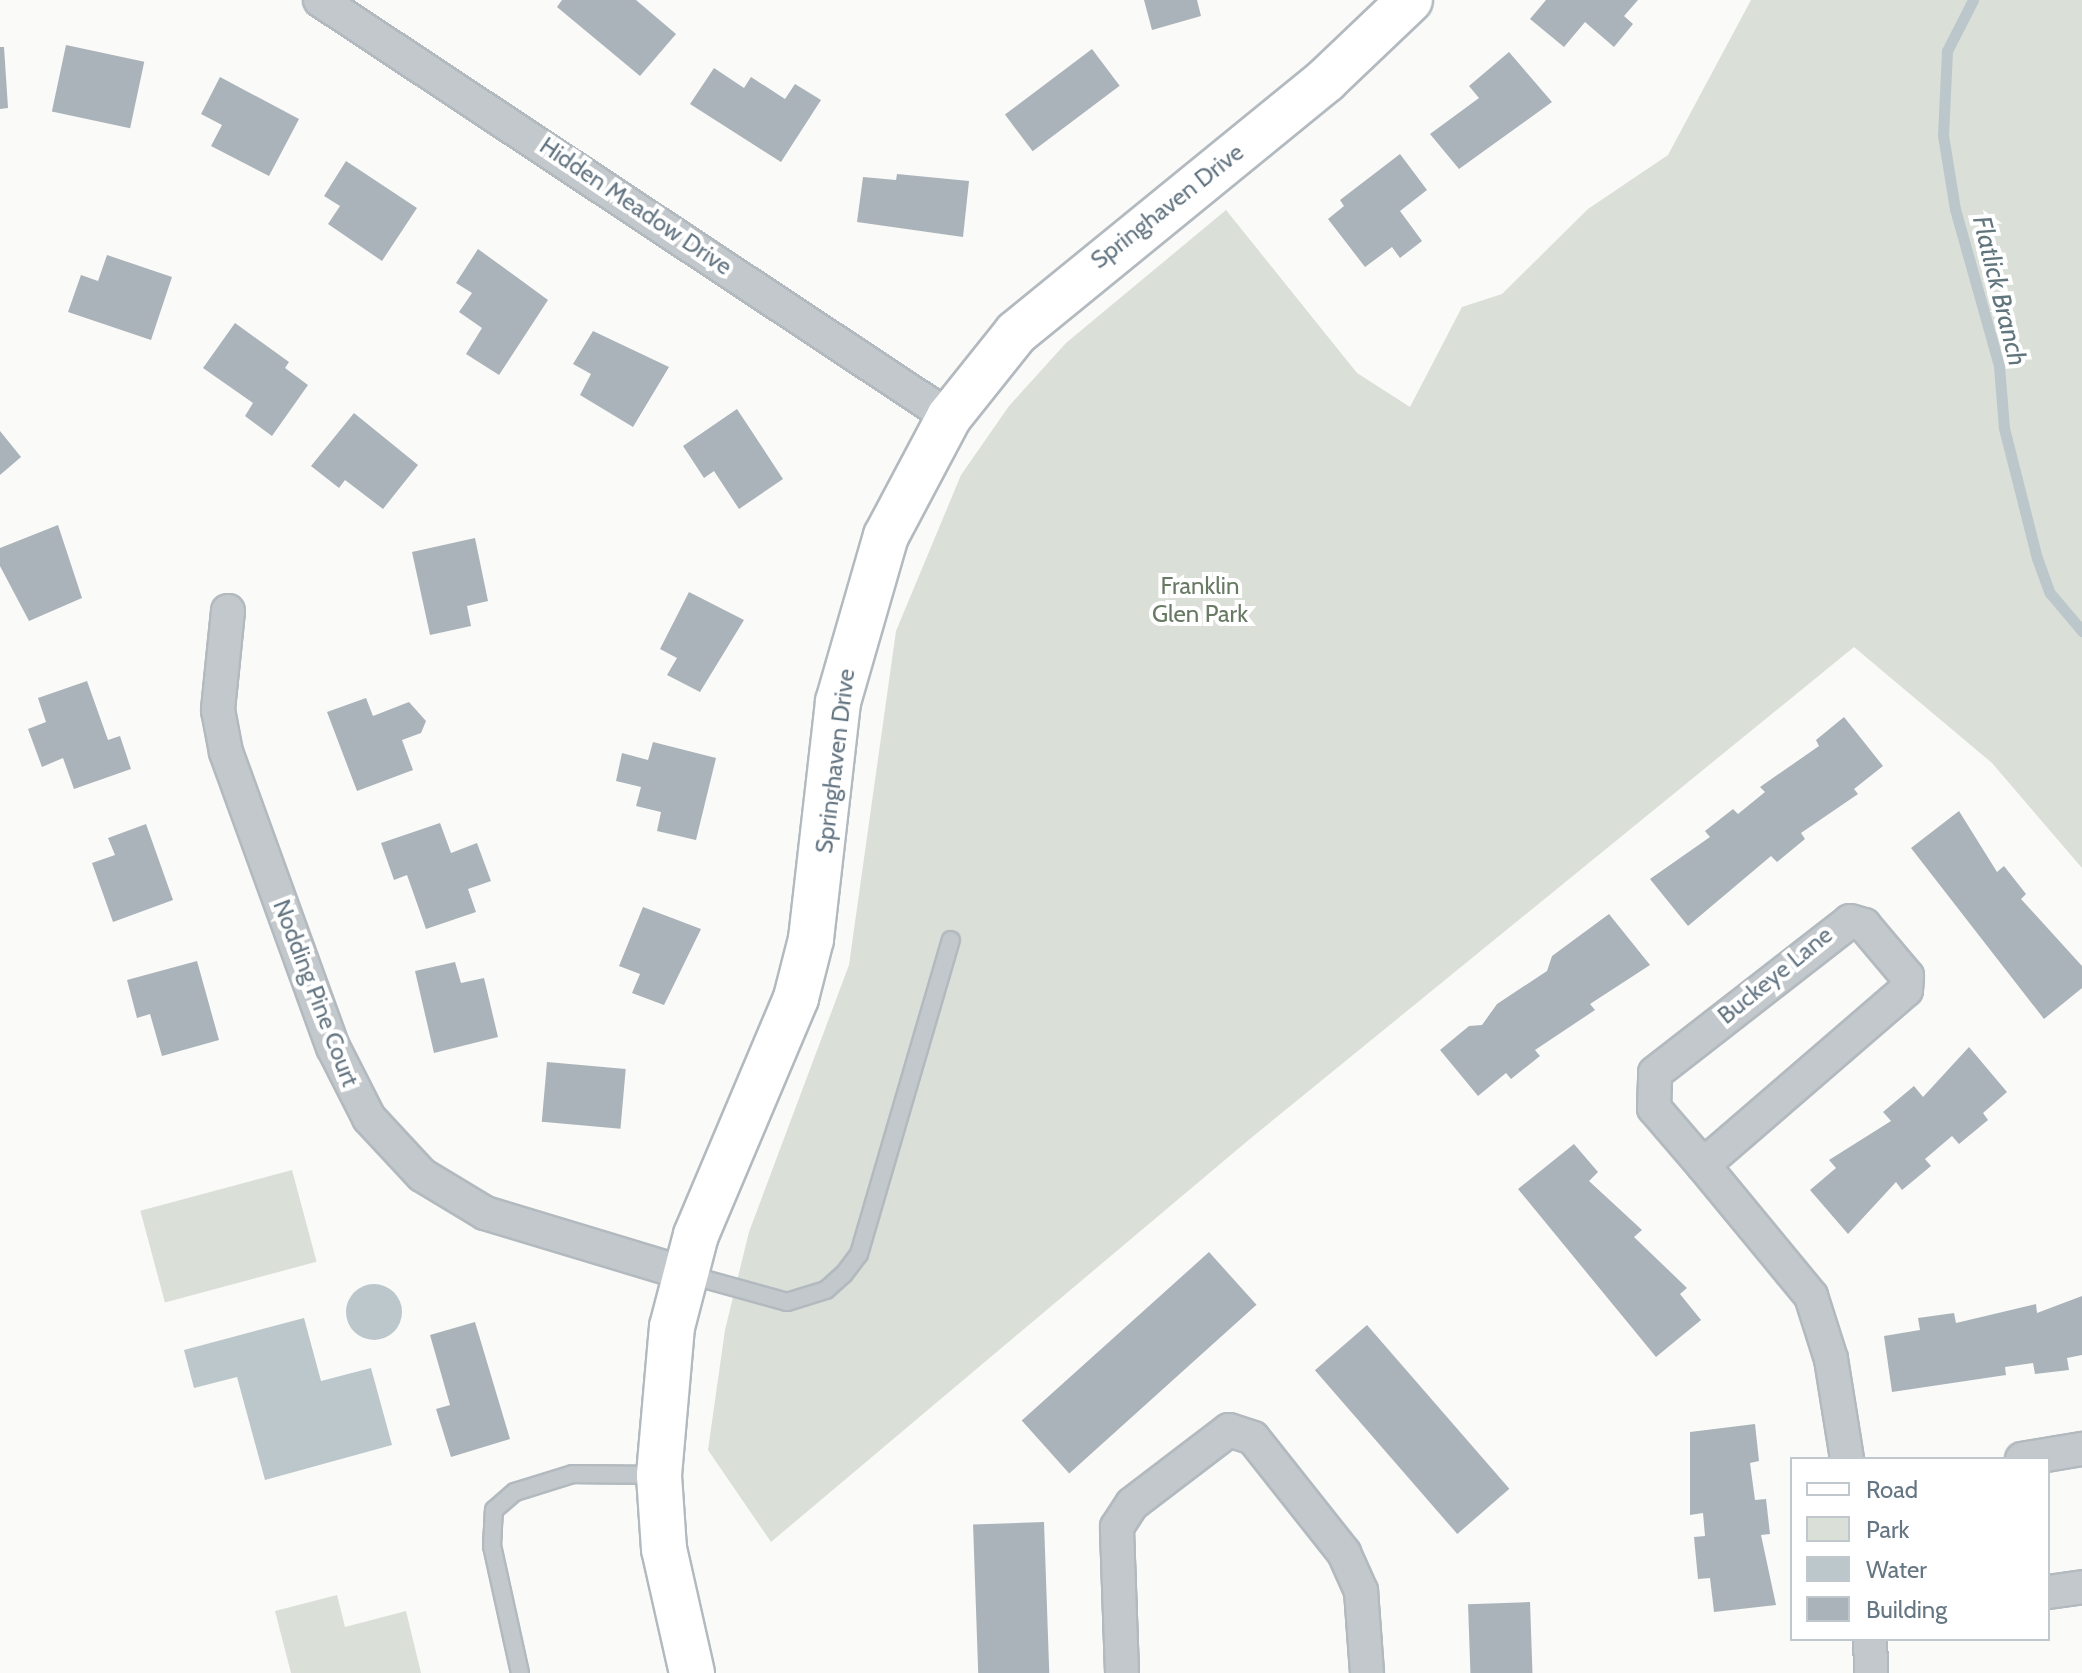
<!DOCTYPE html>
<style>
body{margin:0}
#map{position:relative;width:2082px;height:1673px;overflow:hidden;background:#fafaf8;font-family:Cabin,sans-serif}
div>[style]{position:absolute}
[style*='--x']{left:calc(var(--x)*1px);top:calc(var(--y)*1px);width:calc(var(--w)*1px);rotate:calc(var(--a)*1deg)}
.green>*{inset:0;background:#dadfd7;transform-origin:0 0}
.water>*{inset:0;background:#bbc7cb}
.round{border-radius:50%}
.stream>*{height:11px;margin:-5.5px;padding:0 5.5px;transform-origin:5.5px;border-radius:5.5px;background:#bbc7cb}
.building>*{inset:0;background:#aab3b9;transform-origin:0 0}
.roads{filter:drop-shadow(2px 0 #b3babf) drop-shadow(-2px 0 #b3babf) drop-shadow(0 2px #b3babf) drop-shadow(0 -2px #b3babf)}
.lane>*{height:16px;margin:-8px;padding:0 8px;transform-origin:8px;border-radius:8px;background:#c3c8cc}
.street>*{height:32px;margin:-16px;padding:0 16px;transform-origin:16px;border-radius:16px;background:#c3c8cc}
.secondary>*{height:44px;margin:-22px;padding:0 22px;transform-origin:22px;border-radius:22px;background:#fff}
span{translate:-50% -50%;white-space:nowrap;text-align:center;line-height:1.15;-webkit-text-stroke:8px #fff;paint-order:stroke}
.street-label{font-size:24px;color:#657683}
.park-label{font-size:24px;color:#687a64}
.water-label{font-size:26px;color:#60757c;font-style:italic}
.legend{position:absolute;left:1790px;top:1457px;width:260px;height:184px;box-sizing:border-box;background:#fff;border:2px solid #c1c8cd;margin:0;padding:10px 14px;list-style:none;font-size:24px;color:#657683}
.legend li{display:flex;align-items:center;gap:16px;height:40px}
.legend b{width:40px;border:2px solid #c1c8cd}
</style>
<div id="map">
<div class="green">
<i style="clip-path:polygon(1751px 0,2082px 0,2082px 868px,1992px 763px,1854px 647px,1251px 1138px,771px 1542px,708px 1450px,725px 1330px,749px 1232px,849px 965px,896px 631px,961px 475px,1009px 406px,1066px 343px,1226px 210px,1357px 373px,1410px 407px,1462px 307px,1502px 294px,1588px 209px,1668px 155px)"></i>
<i style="left:292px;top:1170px;width:95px;height:157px;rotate:75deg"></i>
<i style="clip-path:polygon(337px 1595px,345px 1627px,406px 1611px,421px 1673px,291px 1673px,275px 1611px)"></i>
</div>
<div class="water">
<i class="round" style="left:346px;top:1284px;width:56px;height:56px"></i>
<i style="clip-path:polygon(304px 1318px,321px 1381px,371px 1368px,392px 1445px,265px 1480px,237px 1377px,194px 1388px,184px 1350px)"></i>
</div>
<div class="stream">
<i style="--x:1973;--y:0;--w:57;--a:117"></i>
<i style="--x:1947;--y:51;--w:84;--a:92.7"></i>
<i style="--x:1943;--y:135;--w:75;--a:80.8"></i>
<i style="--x:1955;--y:209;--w:163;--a:74.3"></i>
<i style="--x:1999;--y:366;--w:62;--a:85.4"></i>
<i style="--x:2004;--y:428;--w:134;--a:75.8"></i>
<i style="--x:2037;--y:558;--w:37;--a:70"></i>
<i style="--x:2050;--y:593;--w:50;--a:49.9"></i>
</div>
<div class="building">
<i style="clip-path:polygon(562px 0,636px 0,676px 34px,640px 76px,557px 7px)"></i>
<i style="clip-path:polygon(1144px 0,1197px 0,1201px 16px,1152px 30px)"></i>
<i style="clip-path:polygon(1546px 0,1638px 0,1624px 16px,1633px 24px,1614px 47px,1585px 22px,1564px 47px,1530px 19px)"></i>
<i style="left:66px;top:45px;width:80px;height:68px;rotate:12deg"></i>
<i style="clip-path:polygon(0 47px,4px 47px,8px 108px,0 109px)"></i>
<i style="left:1092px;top:49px;width:46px;height:109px;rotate:53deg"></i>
<i style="clip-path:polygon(1509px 52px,1552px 102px,1459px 169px,1430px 134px,1479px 98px,1469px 86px)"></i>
<i style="clip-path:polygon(714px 68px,744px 88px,751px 77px,785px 99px,795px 84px,821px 100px,781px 162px,690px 104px)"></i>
<i style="clip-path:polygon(220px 77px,299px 119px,269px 176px,211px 146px,222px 125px,201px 114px)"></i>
<i style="clip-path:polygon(1400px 154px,1427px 190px,1400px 211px,1422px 241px,1400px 258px,1392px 247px,1365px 267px,1328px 219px,1344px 206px,1340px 200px)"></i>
<i style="clip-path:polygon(346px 161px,417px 208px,382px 261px,328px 224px,340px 206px,324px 196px)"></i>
<i style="clip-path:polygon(897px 174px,969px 181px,963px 237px,857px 222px,863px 177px,896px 180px)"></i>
<i style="clip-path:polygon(478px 249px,548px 300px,499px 375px,466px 354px,482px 328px,459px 312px,472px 293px,456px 283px)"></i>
<i style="clip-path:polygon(107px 255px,172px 277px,151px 340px,68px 312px,81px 275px,98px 281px)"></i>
<i style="clip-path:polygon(235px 323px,289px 362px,285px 368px,308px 385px,272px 436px,245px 416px,253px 403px,203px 368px)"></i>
<i style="clip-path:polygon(593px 331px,669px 367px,633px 427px,580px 395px,591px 374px,573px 364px)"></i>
<i style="clip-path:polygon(737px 409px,783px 479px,739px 509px,714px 471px,704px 478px,683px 446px)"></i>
<i style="clip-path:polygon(354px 413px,418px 465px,383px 509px,345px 480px,339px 488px,311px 466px)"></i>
<i style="clip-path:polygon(0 431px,21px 457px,0 475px)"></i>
<i style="clip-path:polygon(58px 525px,82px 598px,29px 621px,0 566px,0 548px)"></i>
<i style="clip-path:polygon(475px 538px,488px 601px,467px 606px,471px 626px,430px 635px,412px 552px)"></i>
<i style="clip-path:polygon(689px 592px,744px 620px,700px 692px,667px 675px,677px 658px,660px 649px)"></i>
<i style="clip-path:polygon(87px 681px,108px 740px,120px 736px,131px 769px,74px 789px,63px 758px,42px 767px,28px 729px,46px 722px,38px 698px)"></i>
<i style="clip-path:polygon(366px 698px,373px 716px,409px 702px,426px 721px,421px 733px,402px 740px,413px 770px,357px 791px,327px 712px)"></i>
<i style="clip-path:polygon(1844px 717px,1883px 766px,1854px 789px,1858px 794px,1801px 833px,1805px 839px,1777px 862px,1771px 856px,1688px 926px,1650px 879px,1710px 837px,1705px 831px,1733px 809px,1738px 814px,1765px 792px,1760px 787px,1819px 746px,1816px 740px)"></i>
<i style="clip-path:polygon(653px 742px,716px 758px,696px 840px,657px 831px,661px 812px,636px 806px,641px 787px,616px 781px,622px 753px,648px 760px)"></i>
<i style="clip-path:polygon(1959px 811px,1997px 872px,2004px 866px,2026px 894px,2021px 899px,2082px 966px,2082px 988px,2044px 1019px,1911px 848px)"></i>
<i style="clip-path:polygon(440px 823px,451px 853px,477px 843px,491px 881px,468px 889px,476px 912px,426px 929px,407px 875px,394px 880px,381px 843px)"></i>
<i style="clip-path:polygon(146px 824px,173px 900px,113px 922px,92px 863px,115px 855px,108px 838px)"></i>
<i style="clip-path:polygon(643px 907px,701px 929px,664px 1005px,632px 993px,640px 974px,619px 966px)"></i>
<i style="clip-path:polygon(1609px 914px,1650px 965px,1590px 1004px,1595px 1010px,1535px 1050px,1540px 1056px,1511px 1079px,1506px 1073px,1478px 1096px,1440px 1050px,1469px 1026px,1482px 1025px,1497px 1004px,1547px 971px,1552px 956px)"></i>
<i style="clip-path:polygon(197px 961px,219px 1040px,162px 1056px,150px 1014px,137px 1018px,127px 980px)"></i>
<i style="clip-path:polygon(455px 962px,461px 983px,484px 978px,498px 1037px,434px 1053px,415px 971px)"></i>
<i style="clip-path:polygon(1969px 1047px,2007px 1092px,1983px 1113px,1988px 1120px,1959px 1144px,1952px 1136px,1925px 1159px,1931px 1166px,1902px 1190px,1896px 1182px,1848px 1234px,1810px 1190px,1836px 1168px,1829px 1160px,1891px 1121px,1883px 1112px,1914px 1086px,1923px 1097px)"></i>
<i style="left:547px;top:1062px;width:79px;height:60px;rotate:5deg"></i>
<i style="clip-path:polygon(1574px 1144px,1598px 1172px,1589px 1181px,1642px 1230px,1634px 1237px,1687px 1288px,1680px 1294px,1701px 1320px,1656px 1357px,1518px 1189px)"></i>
<i style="left:1209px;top:1252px;width:71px;height:252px;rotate:48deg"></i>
<i style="clip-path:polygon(2082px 1296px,2082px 1355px,2067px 1358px,2069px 1370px,2035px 1374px,2033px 1363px,2005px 1367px,2006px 1375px,1892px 1392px,1884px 1336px,1920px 1330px,1918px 1318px,1954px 1313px,1956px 1323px,2036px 1304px,2037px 1313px)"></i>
<i style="clip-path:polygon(475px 1322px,510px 1439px,451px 1457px,436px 1409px,450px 1405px,430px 1335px)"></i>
<i style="left:1367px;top:1325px;width:217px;height:69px;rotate:49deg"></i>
<i style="clip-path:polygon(1755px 1424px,1759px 1461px,1750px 1463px,1755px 1500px,1766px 1499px,1770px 1534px,1761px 1535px,1776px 1605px,1714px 1612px,1710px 1578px,1698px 1579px,1694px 1537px,1705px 1536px,1703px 1513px,1690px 1515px,1690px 1432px)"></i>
<i style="left:1044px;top:1522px;width:151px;height:71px;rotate:88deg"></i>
<i style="left:1530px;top:1602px;width:71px;height:62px;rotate:88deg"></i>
</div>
<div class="roads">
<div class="lane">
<i style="--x:686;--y:1274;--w:105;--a:15.5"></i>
<i style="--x:787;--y:1302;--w:41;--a:-17.1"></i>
<i style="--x:826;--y:1290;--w:24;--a:-42"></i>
<i style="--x:844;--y:1274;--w:25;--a:-53"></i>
<i style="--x:859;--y:1254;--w:327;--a:-73.7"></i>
<i style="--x:520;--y:1673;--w:130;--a:-102.4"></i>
<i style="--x:492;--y:1546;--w:36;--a:-87"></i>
<i style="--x:494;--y:1510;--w:28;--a:-41"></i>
<i style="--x:515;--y:1492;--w:61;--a:-17.2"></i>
<i style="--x:573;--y:1474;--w:83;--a:0.7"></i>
</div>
<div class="street">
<i style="--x:320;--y:0;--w:755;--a:33.54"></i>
<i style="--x:228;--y:611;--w:100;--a:95.8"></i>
<i style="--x:218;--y:710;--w:43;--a:79.2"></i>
<i style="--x:226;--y:752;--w:314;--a:70.1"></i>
<i style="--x:333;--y:1047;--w:80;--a:63.1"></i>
<i style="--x:369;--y:1118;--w:78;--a:47.1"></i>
<i style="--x:422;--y:1175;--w:74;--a:31.1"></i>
<i style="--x:485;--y:1213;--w:208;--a:16.8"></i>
<i style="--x:1850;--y:921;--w:15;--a:16"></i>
<i style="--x:1864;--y:925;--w:67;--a:49.9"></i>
<i style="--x:1907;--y:976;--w:14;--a:94"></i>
<i style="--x:1906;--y:990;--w:268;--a:139.2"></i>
<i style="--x:1703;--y:1165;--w:75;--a:-130.7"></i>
<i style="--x:1654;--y:1108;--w:35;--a:-88"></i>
<i style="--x:1655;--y:1073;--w:247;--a:-37.9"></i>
<i style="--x:1703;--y:1165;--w:170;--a:50.5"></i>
<i style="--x:1811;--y:1296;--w:66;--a:72.4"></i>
<i style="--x:1831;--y:1359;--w:101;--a:80.9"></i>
<i style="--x:2022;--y:1459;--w:61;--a:-9.5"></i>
<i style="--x:2048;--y:1592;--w:34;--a:-8"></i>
<i style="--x:1870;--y:1639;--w:34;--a:88"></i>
<i style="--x:1122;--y:1673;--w:146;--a:-92"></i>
<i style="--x:1117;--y:1527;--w:27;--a:-57"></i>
<i style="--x:1132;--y:1504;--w:122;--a:-37.3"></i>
<i style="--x:1229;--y:1430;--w:25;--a:18"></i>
<i style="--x:1253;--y:1438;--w:147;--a:51.6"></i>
<i style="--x:1344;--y:1553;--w:42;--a:65.9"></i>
<i style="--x:1361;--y:1591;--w:82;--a:85.8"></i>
</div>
<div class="secondary">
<i style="--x:692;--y:1673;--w:127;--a:-102.7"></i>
<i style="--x:664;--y:1549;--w:74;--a:-93.9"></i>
<i style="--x:659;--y:1475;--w:149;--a:-85"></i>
<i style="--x:672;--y:1327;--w:95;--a:-75.4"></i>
<i style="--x:696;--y:1235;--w:257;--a:-67.1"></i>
<i style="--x:796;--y:998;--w:61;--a:-75.7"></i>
<i style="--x:811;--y:939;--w:239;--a:-83.5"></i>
<i style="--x:838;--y:702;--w:173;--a:-73.9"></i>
<i style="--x:886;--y:536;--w:135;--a:-62.1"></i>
<i style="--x:949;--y:417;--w:107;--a:-51.4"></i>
<i style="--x:1016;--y:333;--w:400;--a:-39.2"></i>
<i style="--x:1326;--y:80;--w:116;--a:-43.6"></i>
</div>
</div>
<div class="street-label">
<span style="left:636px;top:206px;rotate:34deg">Hidden Meadow Drive</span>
<span style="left:1167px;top:206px;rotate:-38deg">Springhaven Drive</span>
<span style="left:835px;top:761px;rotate:-83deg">Springhaven Drive</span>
<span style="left:1775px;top:975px;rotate:-39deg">Buckeye Lane</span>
<span style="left:316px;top:993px;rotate:69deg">Nodding Pine Court</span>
</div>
<div class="park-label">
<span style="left:1200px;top:600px">Franklin<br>Glen Park</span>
</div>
<div class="water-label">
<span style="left:1999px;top:291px;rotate:76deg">Flatlick Branch</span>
</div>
<ul class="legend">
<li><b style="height:10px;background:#fff"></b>Road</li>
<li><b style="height:22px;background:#dadfd7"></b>Park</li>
<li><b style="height:22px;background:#bbc7cb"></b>Water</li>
<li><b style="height:22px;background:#aab3b9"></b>Building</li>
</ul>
</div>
